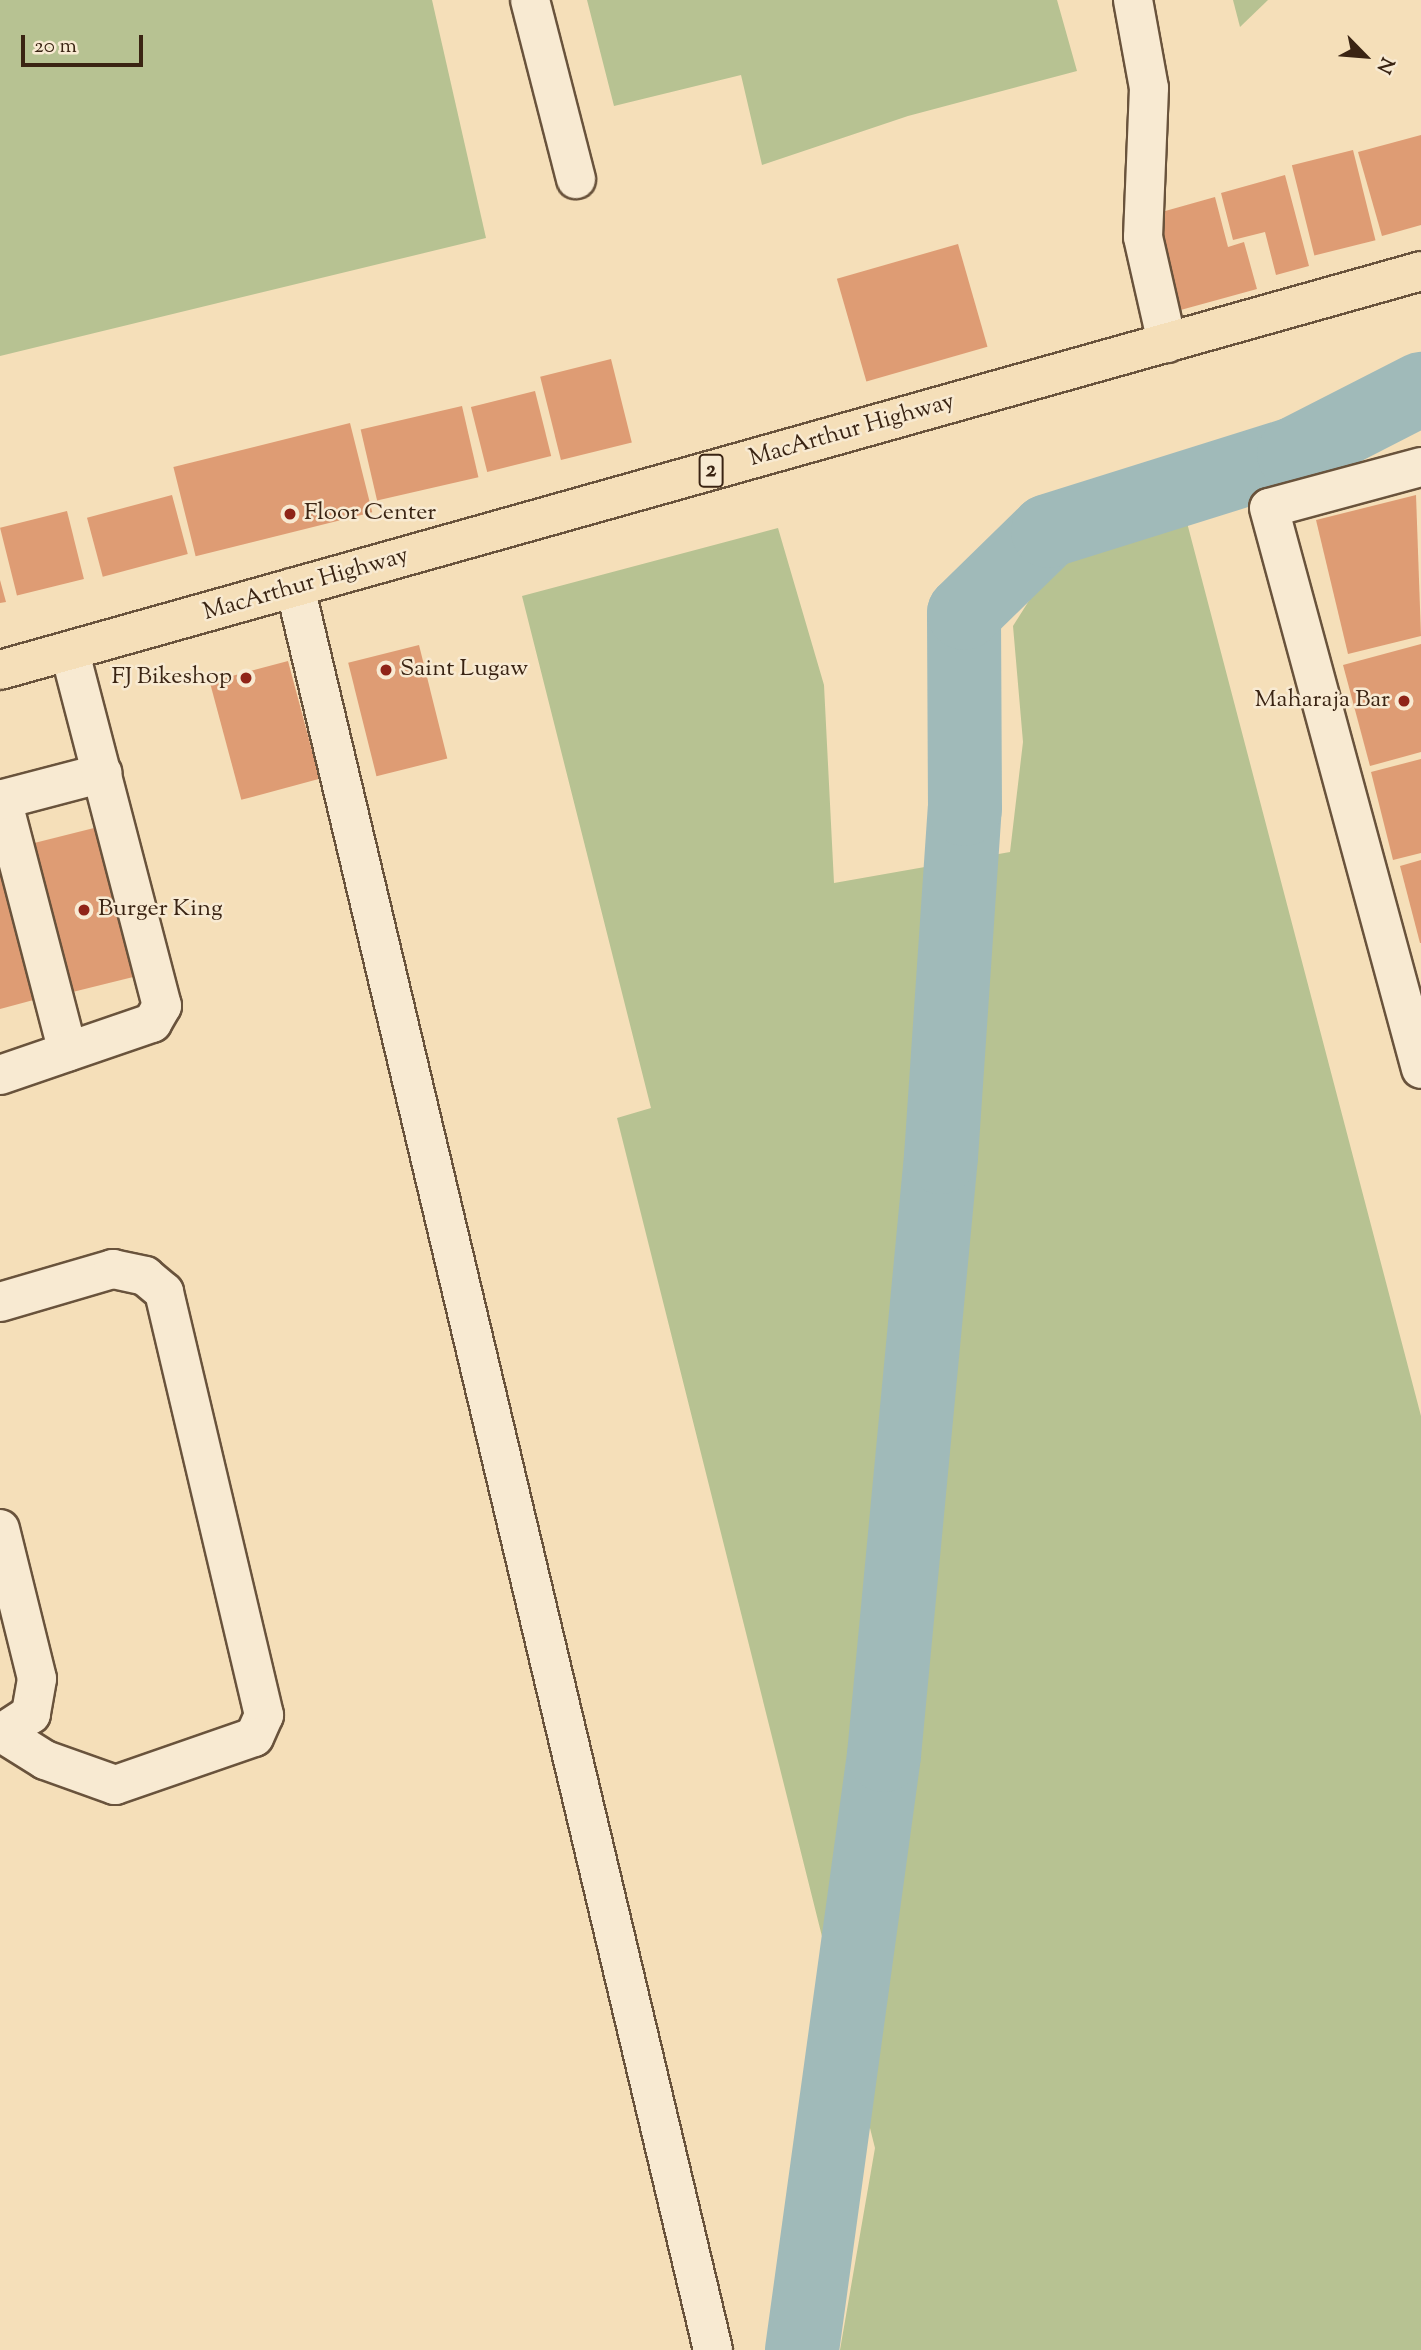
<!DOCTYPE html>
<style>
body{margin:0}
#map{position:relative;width:1421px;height:2350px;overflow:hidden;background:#f5dfb9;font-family:"Sorts Mill Goudy",serif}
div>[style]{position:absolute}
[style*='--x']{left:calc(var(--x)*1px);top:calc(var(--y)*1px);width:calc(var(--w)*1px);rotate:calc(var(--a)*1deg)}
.green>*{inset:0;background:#b7c292}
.river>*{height:74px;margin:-37px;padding:0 37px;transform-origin:37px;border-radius:37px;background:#a0bab9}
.building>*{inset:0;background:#de9c74;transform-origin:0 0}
.roads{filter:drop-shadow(2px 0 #69533c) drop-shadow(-2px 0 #69533c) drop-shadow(0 2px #69533c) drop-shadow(0 -2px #69533c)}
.minor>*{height:38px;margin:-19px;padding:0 19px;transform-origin:19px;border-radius:19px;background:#f8ead2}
.highway>*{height:38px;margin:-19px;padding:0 19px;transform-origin:19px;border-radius:19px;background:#f5dfb9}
.dots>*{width:19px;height:19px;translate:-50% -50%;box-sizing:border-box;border:4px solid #f8ead2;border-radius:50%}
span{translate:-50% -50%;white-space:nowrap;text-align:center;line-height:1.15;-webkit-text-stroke:5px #f8ead2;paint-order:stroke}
.shield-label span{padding:2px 5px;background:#f8ead2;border:2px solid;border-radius:5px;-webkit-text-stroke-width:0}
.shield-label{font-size:23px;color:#3a2413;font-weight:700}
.street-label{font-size:24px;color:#3a2413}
.poi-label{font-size:24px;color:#3a2413}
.left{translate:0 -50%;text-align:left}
.right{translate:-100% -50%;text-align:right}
.north{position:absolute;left:1330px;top:21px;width:70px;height:70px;-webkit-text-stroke:5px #f8ead2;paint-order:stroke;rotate:115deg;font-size:19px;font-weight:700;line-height:28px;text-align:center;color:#3a2413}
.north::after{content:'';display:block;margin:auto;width:24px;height:32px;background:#3a2413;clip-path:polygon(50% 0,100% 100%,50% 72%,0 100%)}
.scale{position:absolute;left:21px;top:35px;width:122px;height:32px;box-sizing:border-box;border:4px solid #3a2413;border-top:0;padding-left:9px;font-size:21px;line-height:24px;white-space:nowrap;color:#3a2413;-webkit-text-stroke:5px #f8ead2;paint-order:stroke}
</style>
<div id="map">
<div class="green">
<i style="clip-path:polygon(0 0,432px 0,486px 238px,0 356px)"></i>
<i style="clip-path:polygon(587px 0,1057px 0,1077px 71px,908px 116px,762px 165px,741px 75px,614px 106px)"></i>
<i style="clip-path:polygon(1233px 0,1268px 0,1240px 27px)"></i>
<i style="clip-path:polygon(1185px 515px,1421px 1416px,1421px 2350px,840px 2350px,875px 2148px,617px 1118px,651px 1108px,522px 596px,778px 528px,824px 685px,834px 883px,1010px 852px,1023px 742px,1013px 626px,1049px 569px)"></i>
</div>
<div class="river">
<i style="--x:802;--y:2350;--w:601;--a:-82.15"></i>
<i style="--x:884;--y:1755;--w:601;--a:-84.56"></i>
<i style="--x:941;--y:1157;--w:349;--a:-86.1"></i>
<i style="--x:965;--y:809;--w:196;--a:-90.3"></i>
<i style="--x:964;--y:613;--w:117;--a:-44.3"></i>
<i style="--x:1048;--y:531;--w:258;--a:-17.4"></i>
<i style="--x:1294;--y:454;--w:143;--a:-27.1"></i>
</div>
<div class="building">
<i style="clip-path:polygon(1421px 135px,1421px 225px,1382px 236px,1358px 152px)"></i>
<i style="left:1353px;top:150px;width:93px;height:63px;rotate:76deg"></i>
<i style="clip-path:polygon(1285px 175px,1309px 266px,1276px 275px,1265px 232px,1233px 240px,1221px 193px)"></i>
<i style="clip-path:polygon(1215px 197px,1228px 247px,1244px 242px,1257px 289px,1177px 311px,1151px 215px)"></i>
<i style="left:958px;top:244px;width:107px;height:126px;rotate:74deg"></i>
<i style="left:611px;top:359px;width:86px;height:73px;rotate:76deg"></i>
<i style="left:535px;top:391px;width:67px;height:66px;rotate:76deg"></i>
<i style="left:462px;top:406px;width:73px;height:104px;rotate:77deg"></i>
<i style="left:350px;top:423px;width:92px;height:182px;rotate:76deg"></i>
<i style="left:172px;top:495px;width:61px;height:88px;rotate:75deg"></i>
<i style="clip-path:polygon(1416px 495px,1421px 636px,1348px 654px,1316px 520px)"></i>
<i style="left:67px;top:511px;width:70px;height:69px;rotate:76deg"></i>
<i style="clip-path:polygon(0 580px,6px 602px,0 603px)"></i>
<i style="clip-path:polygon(1421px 644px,1421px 752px,1370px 766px,1343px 665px)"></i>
<i style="left:419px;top:645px;width:117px;height:73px;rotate:76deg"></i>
<i style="left:288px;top:661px;width:122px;height:81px;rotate:75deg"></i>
<i style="clip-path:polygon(1421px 759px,1421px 853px,1393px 860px,1371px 772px)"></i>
<i style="left:102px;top:826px;width:154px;height:77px;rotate:76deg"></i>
<i style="clip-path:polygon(0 849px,41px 998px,0 1009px)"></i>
<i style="clip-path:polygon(1421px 860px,1421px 943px,1420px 943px,1400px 866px)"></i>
</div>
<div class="roads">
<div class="minor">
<i style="--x:530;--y:0;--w:185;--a:75.6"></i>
<i style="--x:1133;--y:0;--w:89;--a:79.7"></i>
<i style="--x:1149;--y:88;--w:149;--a:92.3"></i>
<i style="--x:1143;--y:237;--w:109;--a:77.2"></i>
<i style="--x:1421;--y:467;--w:157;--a:164.9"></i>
<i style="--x:1269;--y:508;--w:581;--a:74.84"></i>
<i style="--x:295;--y:587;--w:1812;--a:76.66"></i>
<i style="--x:2;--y:799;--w:261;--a:75.4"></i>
<i style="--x:0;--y:800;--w:106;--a:-14.7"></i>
<i style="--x:0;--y:1075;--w:161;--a:-18.9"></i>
<i style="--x:152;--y:1023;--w:20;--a:-60"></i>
<i style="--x:162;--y:1006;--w:366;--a:-104.6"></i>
<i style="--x:0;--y:1302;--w:118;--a:-16.3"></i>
<i style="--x:113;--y:1269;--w:33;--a:12"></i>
<i style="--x:145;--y:1276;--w:25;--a:40"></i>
<i style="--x:164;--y:1292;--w:435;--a:76.7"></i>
<i style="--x:264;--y:1715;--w:24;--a:114"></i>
<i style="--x:254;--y:1737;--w:147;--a:160.9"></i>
<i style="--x:115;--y:1785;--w:74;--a:-160.3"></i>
<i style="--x:45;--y:1760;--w:51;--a:-147.9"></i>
<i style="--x:0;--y:1529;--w:154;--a:76.1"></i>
<i style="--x:37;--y:1679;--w:36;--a:100"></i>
<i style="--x:31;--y:1714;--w:37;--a:147"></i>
</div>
<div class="highway">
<i style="--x:0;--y:670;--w:1476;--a:-15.68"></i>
</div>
</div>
<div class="dots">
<i style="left:290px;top:514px;background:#8f2418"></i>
<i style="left:386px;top:670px;background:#8f2418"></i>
<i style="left:246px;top:678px;background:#8f2418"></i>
<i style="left:1404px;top:701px;background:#8f2418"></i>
<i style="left:84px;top:910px;background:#8f2418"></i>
</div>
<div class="shield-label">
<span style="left:711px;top:471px">2</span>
</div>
<div class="street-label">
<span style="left:852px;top:431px;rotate:-16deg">MacArthur Highway</span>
<span style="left:306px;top:585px;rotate:-16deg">MacArthur Highway</span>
</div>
<div class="poi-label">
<span class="left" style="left:304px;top:514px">Floor Center</span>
<span class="left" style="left:400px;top:670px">Saint Lugaw</span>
<span class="right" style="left:232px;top:678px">FJ Bikeshop</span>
<span class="right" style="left:1390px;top:701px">Maharaja Bar</span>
<span class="left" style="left:98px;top:910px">Burger King</span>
</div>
<div class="north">N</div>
<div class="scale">20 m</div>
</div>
